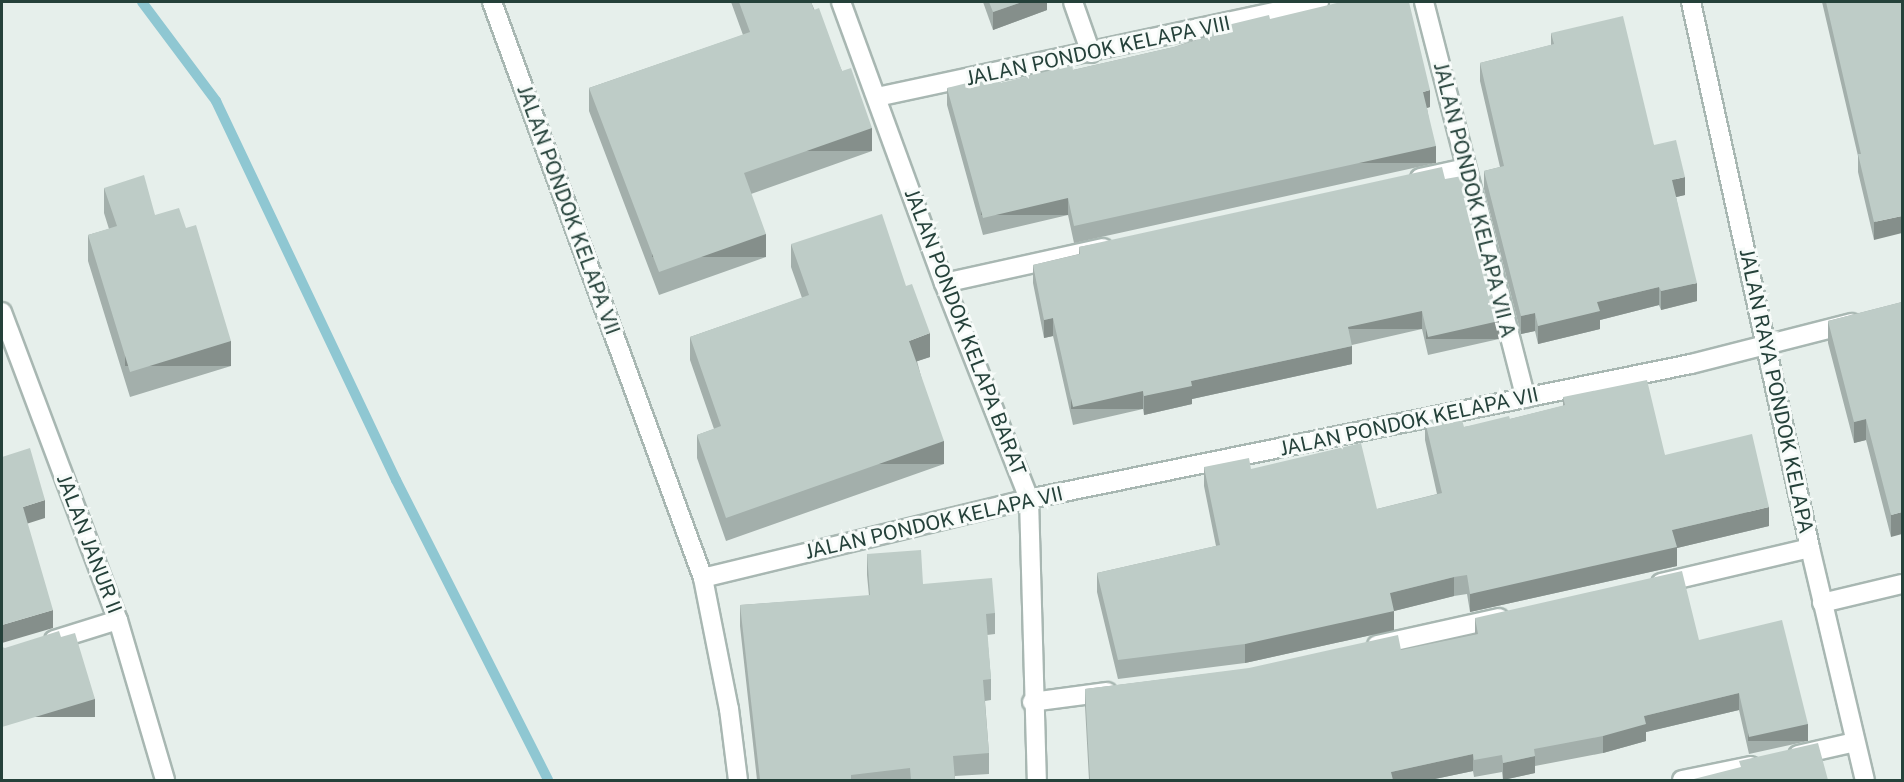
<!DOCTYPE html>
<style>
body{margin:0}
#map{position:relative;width:1904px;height:782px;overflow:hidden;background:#e6efeb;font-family:"Public Sans",sans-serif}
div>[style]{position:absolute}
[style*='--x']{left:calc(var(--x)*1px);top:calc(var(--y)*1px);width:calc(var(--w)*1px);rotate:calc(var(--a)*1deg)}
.stream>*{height:10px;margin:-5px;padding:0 5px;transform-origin:5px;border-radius:5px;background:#8fc7d2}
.roads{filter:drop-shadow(2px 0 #a8b7b2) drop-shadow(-2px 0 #a8b7b2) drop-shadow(0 2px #a8b7b2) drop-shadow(0 -2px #a8b7b2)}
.minor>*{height:18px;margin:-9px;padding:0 9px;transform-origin:9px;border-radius:9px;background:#fff}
.tertiary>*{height:18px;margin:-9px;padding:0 9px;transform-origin:9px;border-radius:9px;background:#fff}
.wall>*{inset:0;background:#a3afab}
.shaded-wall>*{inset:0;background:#858f8b;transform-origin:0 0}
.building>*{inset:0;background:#beccc7}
span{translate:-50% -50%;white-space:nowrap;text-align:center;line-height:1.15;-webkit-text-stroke:6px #f7fbf9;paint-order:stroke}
.street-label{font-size:20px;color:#25413a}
.frame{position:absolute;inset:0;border:3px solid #25413a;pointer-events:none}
</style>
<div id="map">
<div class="stream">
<i style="--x:142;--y:2;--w:124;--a:53.2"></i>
<i style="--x:216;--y:101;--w:420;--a:64.6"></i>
<i style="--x:396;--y:480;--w:336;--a:63.1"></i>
</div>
<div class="roads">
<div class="minor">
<i style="--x:492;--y:2;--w:613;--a:69.88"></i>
<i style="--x:703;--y:578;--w:134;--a:78.8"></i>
<i style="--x:729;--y:709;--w:72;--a:82.8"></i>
<i style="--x:841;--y:2;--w:299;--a:69.9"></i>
<i style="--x:944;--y:283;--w:232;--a:68.5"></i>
<i style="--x:1029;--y:499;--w:281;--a:88.4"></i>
<i style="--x:1073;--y:2;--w:54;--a:70.6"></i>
<i style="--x:1424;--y:2;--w:409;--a:75.6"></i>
<i style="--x:877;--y:97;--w:452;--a:-12.1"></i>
<i style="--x:1420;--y:178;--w:47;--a:-12.3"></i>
<i style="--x:944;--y:283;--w:163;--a:-12.4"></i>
<i style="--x:2;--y:312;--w:329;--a:69.4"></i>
<i style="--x:118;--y:620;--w:167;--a:73.6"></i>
<i style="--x:703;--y:578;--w:335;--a:-13.6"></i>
<i style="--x:1029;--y:499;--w:676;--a:-11.53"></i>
<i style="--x:1691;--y:364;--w:166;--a:-14.3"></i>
<i style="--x:1661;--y:583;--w:153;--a:-13.2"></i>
<i style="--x:1822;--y:603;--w:82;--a:-13.4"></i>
<i style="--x:54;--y:640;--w:67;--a:-17.4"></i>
<i style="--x:1377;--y:645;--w:125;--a:-12.5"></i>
<i style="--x:1032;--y:702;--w:76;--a:-7.6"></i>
<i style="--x:1798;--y:755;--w:58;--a:-12.8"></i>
<i style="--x:1682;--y:780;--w:70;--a:-11.5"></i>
</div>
<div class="tertiary">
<i style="--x:1691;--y:2;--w:559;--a:77.7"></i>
<i style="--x:1810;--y:548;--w:238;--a:76.7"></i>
</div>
</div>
<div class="wall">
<i style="clip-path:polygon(731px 2px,811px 2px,842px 71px,872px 151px,751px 194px,766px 257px,659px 295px,589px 111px,589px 88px,743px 35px)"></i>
<i style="clip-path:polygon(983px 2px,1047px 2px,1047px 10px,993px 30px)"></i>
<i style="clip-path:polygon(1822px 2px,1902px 2px,1874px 240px,1858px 172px,1858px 156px)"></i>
<i style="clip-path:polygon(1270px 19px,1430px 107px,1427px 108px,1436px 163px,1074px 243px,1068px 215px,983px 235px,947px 105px,947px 88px,1001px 83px,1073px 70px,1174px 47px,1203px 37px,1203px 31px)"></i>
<i style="clip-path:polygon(1551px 33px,1654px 145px,1685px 195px,1676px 197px,1697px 301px,1661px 310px,1659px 305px,1600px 320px,1600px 329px,1538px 344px,1535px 331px,1521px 334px,1484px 189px,1484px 171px,1500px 167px,1480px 81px,1480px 63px,1551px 45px)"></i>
<i style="clip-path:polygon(1445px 179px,1499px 339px,1428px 355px,1422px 329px,1352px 345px,1352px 364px,1192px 399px,1192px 404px,1144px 415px,1143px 409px,1073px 425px,1053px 336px,1044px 338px,1033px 283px,1033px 265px,1079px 254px,1079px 247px)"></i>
<i style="clip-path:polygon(104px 188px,155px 215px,231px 366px,130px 397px,88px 261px,88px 235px,109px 229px,104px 213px)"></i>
<i style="clip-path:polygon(791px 244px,930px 357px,917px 361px,944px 464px,726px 541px,697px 458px,697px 435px,714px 429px,690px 360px,690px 337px,802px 298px,791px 267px)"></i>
<i style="clip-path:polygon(1902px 302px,1891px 537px,1866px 440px,1854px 443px,1828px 343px,1828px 321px)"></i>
<i style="clip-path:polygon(1563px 397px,1665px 455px,1769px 526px,1677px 548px,1677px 566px,1470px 612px,1467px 594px,1454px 596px,1394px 611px,1394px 630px,1245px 663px,1118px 679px,1097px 592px,1097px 573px,1216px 546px,1204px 486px,1204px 467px,1251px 469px,1377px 509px,1437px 494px,1425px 440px,1425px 421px,1464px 427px,1510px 419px,1563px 406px)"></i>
<i style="clip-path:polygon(867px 554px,923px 584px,995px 613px,995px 634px,987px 635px,991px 679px,991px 700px,985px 701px,989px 753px,989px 774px,955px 776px,955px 780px,757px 780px,740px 626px,740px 605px,869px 596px,867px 575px)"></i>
<i style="clip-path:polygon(1475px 618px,1699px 640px,1808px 741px,1749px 754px,1739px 710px,1646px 732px,1646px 741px,1603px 753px,1535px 766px,1535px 773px,1503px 780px,1502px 772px,1474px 777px,1473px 771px,1430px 780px,1089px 780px,1085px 706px,1085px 689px,1401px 650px,1475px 634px)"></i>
</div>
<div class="shaded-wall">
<i style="clip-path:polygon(1022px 2px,1047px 2px,1047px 10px,993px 30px,993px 12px)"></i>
<i style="clip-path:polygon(1430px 90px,1430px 107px,1423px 109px,1423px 92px)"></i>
<i style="left:872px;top:128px;width:23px;height:136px;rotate:90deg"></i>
<i style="left:1436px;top:146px;width:17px;height:371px;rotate:90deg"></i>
<i style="clip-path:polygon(1685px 177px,1685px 195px,1672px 198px,1672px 180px)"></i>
<i style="left:1068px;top:198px;width:17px;height:87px;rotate:90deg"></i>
<i style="clip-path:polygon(1902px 216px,1902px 233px,1874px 240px,1874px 222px)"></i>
<i style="left:766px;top:234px;width:23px;height:114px;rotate:90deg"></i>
<i style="clip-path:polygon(1697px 283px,1697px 301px,1661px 310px,1661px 291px)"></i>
<i style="clip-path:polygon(1659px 287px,1659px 305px,1600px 320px,1600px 329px,1538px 344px,1538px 326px,1597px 302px)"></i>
<i style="left:1422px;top:311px;width:18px;height:76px;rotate:90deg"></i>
<i style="clip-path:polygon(1535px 313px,1535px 331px,1521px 334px,1521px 316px)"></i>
<i style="clip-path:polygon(1053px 318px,1053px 336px,1044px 338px,1044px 320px)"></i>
<i style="left:1499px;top:321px;width:18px;height:73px;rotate:90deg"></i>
<i style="clip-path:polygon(930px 333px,930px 357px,909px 364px,909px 341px)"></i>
<i style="left:231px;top:341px;width:25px;height:106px;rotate:90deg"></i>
<i style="clip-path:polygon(1352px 346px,1352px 364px,1192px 399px,1192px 404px,1144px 415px,1144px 396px,1191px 381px)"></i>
<i style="left:1143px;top:391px;width:18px;height:72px;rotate:90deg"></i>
<i style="clip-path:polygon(1866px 419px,1866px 440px,1854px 443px,1854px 422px)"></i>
<i style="left:944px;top:441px;width:23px;height:231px;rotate:90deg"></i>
<i style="clip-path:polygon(45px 500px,45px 518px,23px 525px,23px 507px)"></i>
<i style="clip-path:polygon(1769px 507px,1769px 526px,1677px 548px,1677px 566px,1470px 612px,1470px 594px,1672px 530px)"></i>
<i style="clip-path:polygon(1902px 512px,1902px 534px,1891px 537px,1891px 515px)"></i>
<i style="clip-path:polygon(1454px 577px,1454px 596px,1394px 611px,1394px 630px,1245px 663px,1245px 644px,1390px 593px)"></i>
<i style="clip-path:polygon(53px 610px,53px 628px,2px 643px,2px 625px)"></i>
<i style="clip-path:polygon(1739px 693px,1739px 710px,1646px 732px,1646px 741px,1603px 753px,1603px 736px,1644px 716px)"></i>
<i style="left:95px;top:699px;width:18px;height:97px;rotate:90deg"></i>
<i style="left:1808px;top:724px;width:17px;height:60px;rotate:90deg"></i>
<i style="clip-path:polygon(1473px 754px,1473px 771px,1430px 780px,1391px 780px,1391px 772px)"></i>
<i style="clip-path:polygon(1535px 756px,1535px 773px,1503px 780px,1503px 763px)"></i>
</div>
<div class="building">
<i style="clip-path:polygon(739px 2px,811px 2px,814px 10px,819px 8px,842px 71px,851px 68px,872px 128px,744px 173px,766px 234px,659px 272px,589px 88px,750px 32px)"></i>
<i style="clip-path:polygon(989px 2px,1022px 2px,993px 12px)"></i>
<i style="clip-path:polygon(1341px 2px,1409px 2px,1430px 90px,1423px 92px,1436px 146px,1074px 226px,1068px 198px,983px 218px,947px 88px,999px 75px,1001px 83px,1072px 65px,1073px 70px,1174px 47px,1206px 37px,1203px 31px,1269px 15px,1270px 19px)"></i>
<i style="clip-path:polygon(1826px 2px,1902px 2px,1902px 216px,1874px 222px,1858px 154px,1861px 154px)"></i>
<i style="clip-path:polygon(1623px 16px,1654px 145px,1676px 140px,1685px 177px,1672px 180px,1697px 283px,1661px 291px,1659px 287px,1597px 302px,1600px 311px,1538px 326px,1535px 313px,1521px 316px,1484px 171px,1504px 166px,1480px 63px,1554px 44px,1551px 33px)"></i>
<i style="clip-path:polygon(1442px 167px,1445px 179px,1462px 176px,1499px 321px,1428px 337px,1422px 311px,1348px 327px,1352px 346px,1191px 381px,1192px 386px,1144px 396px,1143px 391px,1073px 407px,1053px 318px,1044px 320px,1033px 265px,1080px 254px,1079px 247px)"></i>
<i style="clip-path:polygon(144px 175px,155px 215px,179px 208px,186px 228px,196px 225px,231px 341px,130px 372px,88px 235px,117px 226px,104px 188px)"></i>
<i style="clip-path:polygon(882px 214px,906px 286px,912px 284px,930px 333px,909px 341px,944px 441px,726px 518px,697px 435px,721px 426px,690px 337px,809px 295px,791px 244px)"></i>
<i style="clip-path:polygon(1902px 302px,1902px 512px,1891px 515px,1866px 419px,1854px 422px,1828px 321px)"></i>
<i style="clip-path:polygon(1647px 380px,1665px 455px,1752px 434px,1769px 507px,1672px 530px,1677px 547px,1470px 594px,1467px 575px,1454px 577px,1390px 593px,1394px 611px,1245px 644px,1118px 660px,1097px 573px,1220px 545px,1204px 467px,1249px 458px,1251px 469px,1361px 443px,1377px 509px,1442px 493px,1425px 421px,1460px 413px,1464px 427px,1509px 416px,1510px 419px,1565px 405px,1563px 397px)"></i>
<i style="clip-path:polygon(30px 448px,45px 500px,23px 507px,53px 610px,2px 625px,2px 457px)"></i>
<i style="clip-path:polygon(921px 550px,923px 584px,992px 578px,995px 613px,986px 614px,991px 679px,983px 680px,989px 753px,953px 756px,955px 780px,911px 780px,910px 768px,851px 775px,851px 780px,760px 780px,740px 605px,870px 595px,867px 554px)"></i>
<i style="clip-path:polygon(1682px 571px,1699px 640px,1782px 620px,1808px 724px,1749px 737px,1739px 693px,1644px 716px,1646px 724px,1603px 736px,1534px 749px,1535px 756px,1503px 763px,1502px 755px,1474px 760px,1473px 754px,1391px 772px,1393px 780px,1090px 780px,1085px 689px,1249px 668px,1398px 635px,1401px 650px,1478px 634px,1475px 618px)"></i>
<i style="clip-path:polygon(59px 631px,61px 637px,75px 633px,95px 699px,2px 727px,2px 647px,5px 648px)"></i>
<i style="clip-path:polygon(1818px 743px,1828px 780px,1690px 780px,1741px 767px,1739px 761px)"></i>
</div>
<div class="street-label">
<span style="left:1098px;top:51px;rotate:-12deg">JALAN PONDOK KELAPA VIII</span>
<span style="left:1474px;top:200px;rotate:76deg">JALAN PONDOK KELAPA VII A</span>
<span style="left:568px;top:210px;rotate:70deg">JALAN PONDOK KELAPA VII</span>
<span style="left:965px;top:332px;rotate:69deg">JALAN PONDOK KELAPA BARAT</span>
<span style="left:1776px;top:391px;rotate:78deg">JALAN RAYA PONDOK KELAPA</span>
<span style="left:1409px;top:422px;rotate:-12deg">JALAN PONDOK KELAPA VII</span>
<span style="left:934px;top:523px;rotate:-13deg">JALAN PONDOK KELAPA VII</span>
<span style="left:89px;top:544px;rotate:69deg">JALAN JANUR II</span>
</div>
<div class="frame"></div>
</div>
